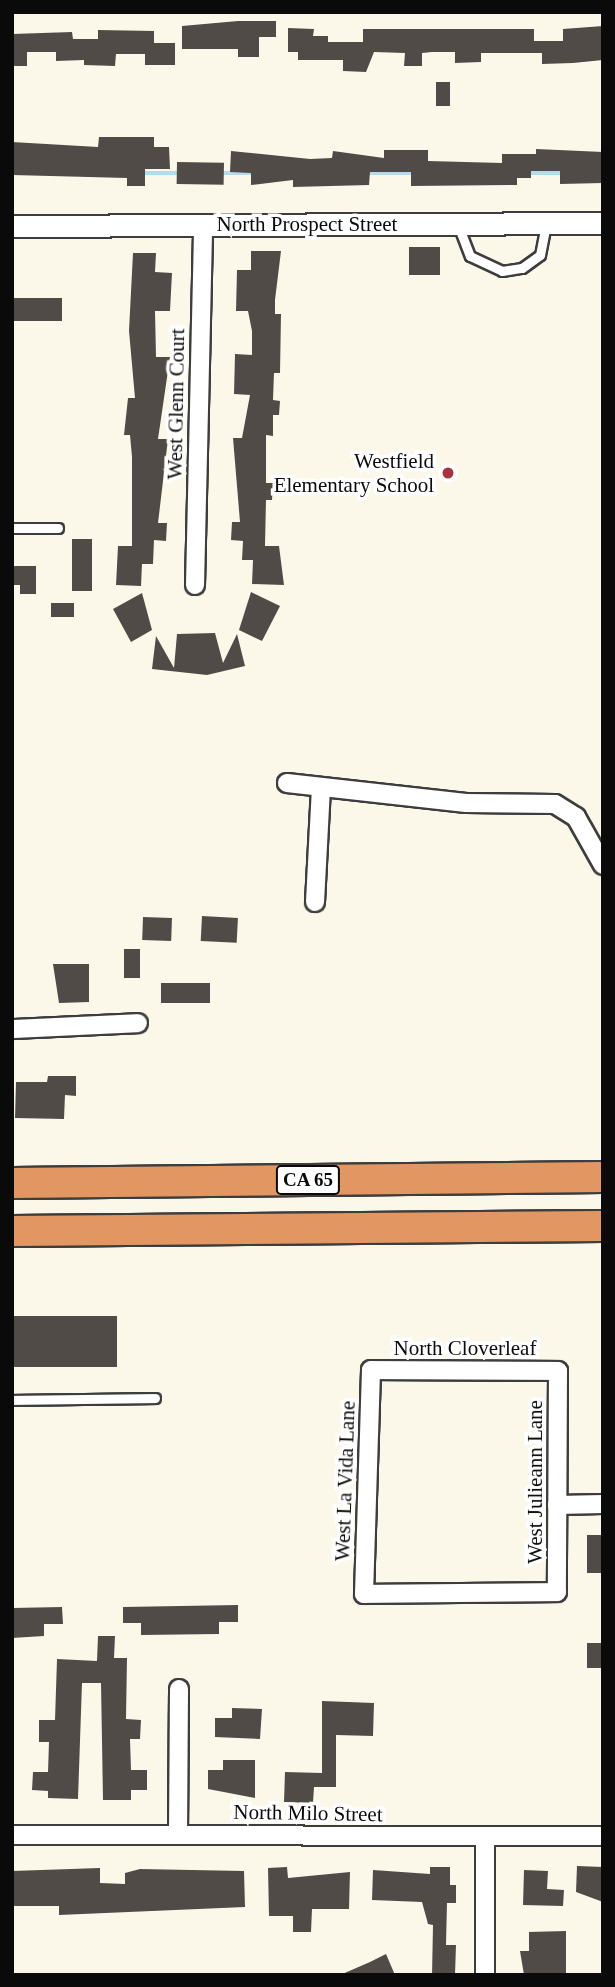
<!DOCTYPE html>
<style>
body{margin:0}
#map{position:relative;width:615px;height:1987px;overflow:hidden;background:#fcf8e9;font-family:Georgia,serif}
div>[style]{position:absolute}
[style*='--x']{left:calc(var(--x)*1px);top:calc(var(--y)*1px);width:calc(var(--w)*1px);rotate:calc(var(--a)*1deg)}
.stream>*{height:4.5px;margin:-2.25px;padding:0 2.25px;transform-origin:2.25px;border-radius:2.25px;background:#b4dbed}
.building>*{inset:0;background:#514b48;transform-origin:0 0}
.roads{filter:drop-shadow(2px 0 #3d3d3d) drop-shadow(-2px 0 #3d3d3d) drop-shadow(0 2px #3d3d3d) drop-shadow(0 -2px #3d3d3d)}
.service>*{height:9px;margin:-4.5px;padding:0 4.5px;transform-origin:4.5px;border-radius:4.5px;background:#fff}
.minor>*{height:18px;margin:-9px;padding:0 9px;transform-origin:9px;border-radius:9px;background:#fff}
.tertiary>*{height:21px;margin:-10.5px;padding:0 10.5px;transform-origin:10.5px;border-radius:10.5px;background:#fff}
.motorway>*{height:30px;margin:-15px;padding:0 15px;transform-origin:15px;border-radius:15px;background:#e29662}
.dots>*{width:19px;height:19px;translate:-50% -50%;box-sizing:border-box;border:4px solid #fff;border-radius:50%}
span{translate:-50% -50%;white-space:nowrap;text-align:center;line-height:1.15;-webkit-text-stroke:7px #fff;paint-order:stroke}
.shield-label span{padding:2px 5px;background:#fff;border:2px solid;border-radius:5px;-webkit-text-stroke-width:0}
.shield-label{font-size:19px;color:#0a0a0a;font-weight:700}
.street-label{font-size:21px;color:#0a0a0a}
.poi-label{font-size:21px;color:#0a0a0a}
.right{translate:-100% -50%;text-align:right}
.frame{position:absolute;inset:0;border:14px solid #0a0a0a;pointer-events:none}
</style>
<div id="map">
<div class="stream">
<i style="--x:142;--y:173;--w:40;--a:0"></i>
<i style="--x:219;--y:173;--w:36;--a:0"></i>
<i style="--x:366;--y:173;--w:50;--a:0"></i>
<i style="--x:527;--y:173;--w:36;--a:0"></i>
</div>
<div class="building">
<i style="clip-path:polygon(238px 21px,276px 21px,276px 37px,259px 37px,259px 57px,238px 57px,238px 49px,182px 49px,182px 26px)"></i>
<i style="clip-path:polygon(603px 26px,603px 60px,573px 63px,542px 64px,542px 53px,481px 53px,481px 62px,455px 63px,455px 52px,432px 52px,422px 53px,422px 66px,404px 66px,405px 53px,374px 52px,366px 72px,343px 71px,343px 60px,298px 60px,298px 52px,288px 52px,288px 28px,314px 29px,313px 36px,328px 36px,328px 42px,363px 42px,363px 29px,534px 29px,534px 41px,563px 41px,563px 29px)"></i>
<i style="clip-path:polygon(98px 30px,154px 31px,154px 43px,175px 43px,175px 65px,145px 65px,145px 54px,116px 54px,115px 66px,84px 65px,84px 60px,56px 61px,56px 52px,27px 52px,27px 66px,12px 66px,12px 34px,72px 32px,73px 39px,98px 39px)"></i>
<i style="left:436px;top:82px;width:14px;height:24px"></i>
<i style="clip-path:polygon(99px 137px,154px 137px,154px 147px,169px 147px,170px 169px,145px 169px,145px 186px,127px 186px,127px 178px,12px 175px,12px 142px,98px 147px)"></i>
<i style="clip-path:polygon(536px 149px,603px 152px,603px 183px,560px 184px,560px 171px,531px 171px,531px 178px,517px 178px,517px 185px,411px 186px,411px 172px,370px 172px,369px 185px,293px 187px,293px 180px,251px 185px,251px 173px,230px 172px,231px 151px,310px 159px,332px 158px,333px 151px,384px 158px,384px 150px,428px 150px,428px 161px,502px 163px,502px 154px,536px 154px)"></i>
<i style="left:177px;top:162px;width:47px;height:22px;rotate:1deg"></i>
<i style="left:409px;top:247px;width:31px;height:28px"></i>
<i style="clip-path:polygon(251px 251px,281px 251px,275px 300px,275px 314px,281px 314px,280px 373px,274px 373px,273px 400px,280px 401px,279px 415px,273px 415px,273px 436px,266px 435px,266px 483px,273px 483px,272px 500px,266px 500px,265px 546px,279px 546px,284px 585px,252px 584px,253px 560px,242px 560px,243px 541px,231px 540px,232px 522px,240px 522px,233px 438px,242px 438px,250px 395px,234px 394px,235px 354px,252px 355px,252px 331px,248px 311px,236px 311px,237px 270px,251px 270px)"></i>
<i style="clip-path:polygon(133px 253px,156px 253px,155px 272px,172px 273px,170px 311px,155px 311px,156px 357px,170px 357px,158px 439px,168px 439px,158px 523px,167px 523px,166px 541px,154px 540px,153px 564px,142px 564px,141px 586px,116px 585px,118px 546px,132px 546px,132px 457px,130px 435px,124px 435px,128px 398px,135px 398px,129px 331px)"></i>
<i style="left:62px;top:298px;width:23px;height:50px;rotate:90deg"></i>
<i style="left:72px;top:539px;width:20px;height:52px"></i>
<i style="clip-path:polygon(12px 566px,36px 566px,36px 594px,20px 594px,20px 585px,12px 585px)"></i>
<i style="clip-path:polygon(251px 592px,280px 606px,262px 641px,239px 630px)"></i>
<i style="clip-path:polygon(142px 593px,152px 630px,131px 642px,113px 609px)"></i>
<i style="left:74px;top:603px;width:14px;height:23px;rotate:90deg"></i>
<i style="clip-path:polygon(215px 633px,223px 663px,237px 634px,245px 666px,207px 675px,152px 669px,156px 636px,174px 668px,177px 634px)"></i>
<i style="left:202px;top:916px;width:36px;height:25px;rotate:3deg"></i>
<i style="left:143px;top:917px;width:29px;height:23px;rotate:2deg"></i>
<i style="left:124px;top:949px;width:16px;height:29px"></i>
<i style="clip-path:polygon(53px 964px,89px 964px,89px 1002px,59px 1003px)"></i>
<i style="left:161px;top:983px;width:49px;height:20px"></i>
<i style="clip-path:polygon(48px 1076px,76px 1076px,76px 1096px,65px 1095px,64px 1119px,15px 1118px,16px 1082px,47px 1082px)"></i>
<i style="left:12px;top:1316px;width:105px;height:51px"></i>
<i style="left:587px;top:1535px;width:16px;height:38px"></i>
<i style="clip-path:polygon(238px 1605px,238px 1622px,219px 1622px,219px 1634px,141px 1635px,141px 1623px,123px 1623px,123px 1607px)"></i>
<i style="clip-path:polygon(62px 1607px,63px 1624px,44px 1624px,44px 1636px,12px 1638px,12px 1608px)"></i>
<i style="clip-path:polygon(98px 1636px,115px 1636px,114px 1658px,127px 1658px,126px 1719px,141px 1720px,140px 1739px,130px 1739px,131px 1770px,147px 1770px,147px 1790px,131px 1790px,131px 1800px,103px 1800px,101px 1683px,82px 1683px,78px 1799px,48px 1798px,48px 1791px,32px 1790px,33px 1772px,48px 1772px,49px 1742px,39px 1742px,39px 1720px,55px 1720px,57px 1659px,97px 1661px)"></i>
<i style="left:587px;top:1643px;width:16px;height:25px"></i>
<i style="clip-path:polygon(322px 1701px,374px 1703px,373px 1736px,336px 1735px,336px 1787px,314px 1787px,313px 1803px,284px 1802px,285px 1772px,322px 1773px)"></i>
<i style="clip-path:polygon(232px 1708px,262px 1709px,260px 1739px,215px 1737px,215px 1718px,232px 1718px)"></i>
<i style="clip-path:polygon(223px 1760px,255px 1760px,255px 1798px,208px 1789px,208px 1770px,223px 1770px)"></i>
<i style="clip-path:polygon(577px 1866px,603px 1867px,603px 1902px,576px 1892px)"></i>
<i style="clip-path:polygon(287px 1867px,288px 1878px,350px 1872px,349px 1909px,312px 1909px,311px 1932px,293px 1932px,293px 1916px,269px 1916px,268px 1868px)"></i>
<i style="clip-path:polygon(430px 1867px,450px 1867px,450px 1885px,456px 1885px,456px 1903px,447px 1903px,446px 1945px,456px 1945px,455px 1975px,432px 1975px,433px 1925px,428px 1924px,422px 1902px,372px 1900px,373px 1870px,430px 1874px)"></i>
<i style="clip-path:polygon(100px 1868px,100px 1883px,125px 1884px,125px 1873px,140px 1869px,244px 1871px,245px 1907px,59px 1915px,59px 1906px,12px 1906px,12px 1871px)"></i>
<i style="clip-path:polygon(524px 1870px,548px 1871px,547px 1889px,564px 1890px,563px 1906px,523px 1905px)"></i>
<i style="clip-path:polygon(566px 1931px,566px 1975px,524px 1975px,520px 1951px,529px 1951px,529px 1932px)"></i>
<i style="clip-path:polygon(386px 1954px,395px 1975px,340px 1975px,370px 1962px)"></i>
</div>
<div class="roads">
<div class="service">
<i style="--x:458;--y:225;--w:33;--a:69"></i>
<i style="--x:470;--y:256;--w:35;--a:25"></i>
<i style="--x:502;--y:271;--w:20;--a:-9"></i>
<i style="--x:522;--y:268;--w:22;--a:-36"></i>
<i style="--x:540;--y:255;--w:33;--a:-79"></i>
<i style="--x:12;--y:528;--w:46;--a:0"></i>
<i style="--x:12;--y:1400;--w:143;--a:-0.8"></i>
</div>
<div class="minor">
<i style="--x:195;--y:585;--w:360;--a:-88.7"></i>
<i style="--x:287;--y:783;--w:180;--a:6.4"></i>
<i style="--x:466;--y:803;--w:89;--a:0.6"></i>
<i style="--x:555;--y:804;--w:25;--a:32"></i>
<i style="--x:576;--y:817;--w:55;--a:60.6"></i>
<i style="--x:315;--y:902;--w:114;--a:-87"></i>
<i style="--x:12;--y:1029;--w:126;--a:-2.7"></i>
<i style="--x:371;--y:1370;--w:187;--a:0.3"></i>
<i style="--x:558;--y:1371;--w:221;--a:90.3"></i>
<i style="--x:557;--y:1592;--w:193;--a:179.4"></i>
<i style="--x:364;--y:1594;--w:224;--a:-88.2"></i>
<i style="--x:557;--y:1505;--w:46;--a:-1.2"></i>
<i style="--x:178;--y:1834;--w:145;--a:-89.6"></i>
<i style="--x:12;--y:1835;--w:591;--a:0.1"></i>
<i style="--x:485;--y:1836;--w:139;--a:90"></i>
</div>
<div class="tertiary">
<i style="--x:12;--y:226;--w:591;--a:-0.29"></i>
</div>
<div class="motorway">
<i style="--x:12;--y:1183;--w:591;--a:-0.58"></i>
<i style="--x:12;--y:1231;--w:591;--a:-0.48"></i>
</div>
</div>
<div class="dots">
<i style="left:448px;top:473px;background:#a7343f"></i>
</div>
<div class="shield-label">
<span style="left:308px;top:1180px">CA 65</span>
</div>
<div class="street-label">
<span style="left:307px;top:224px">North Prospect Street</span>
<span style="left:176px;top:404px;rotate:-89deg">West Glenn Court</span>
<span style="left:465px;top:1348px">North Cloverleaf</span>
<span style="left:345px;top:1481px;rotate:-88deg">West La Vida Lane</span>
<span style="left:535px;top:1482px;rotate:-90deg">West Julieann Lane</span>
<span style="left:308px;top:1813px;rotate:1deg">North Milo Street</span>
</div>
<div class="poi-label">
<span class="right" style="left:434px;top:473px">Westfield<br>Elementary School</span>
</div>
<div class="frame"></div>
</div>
